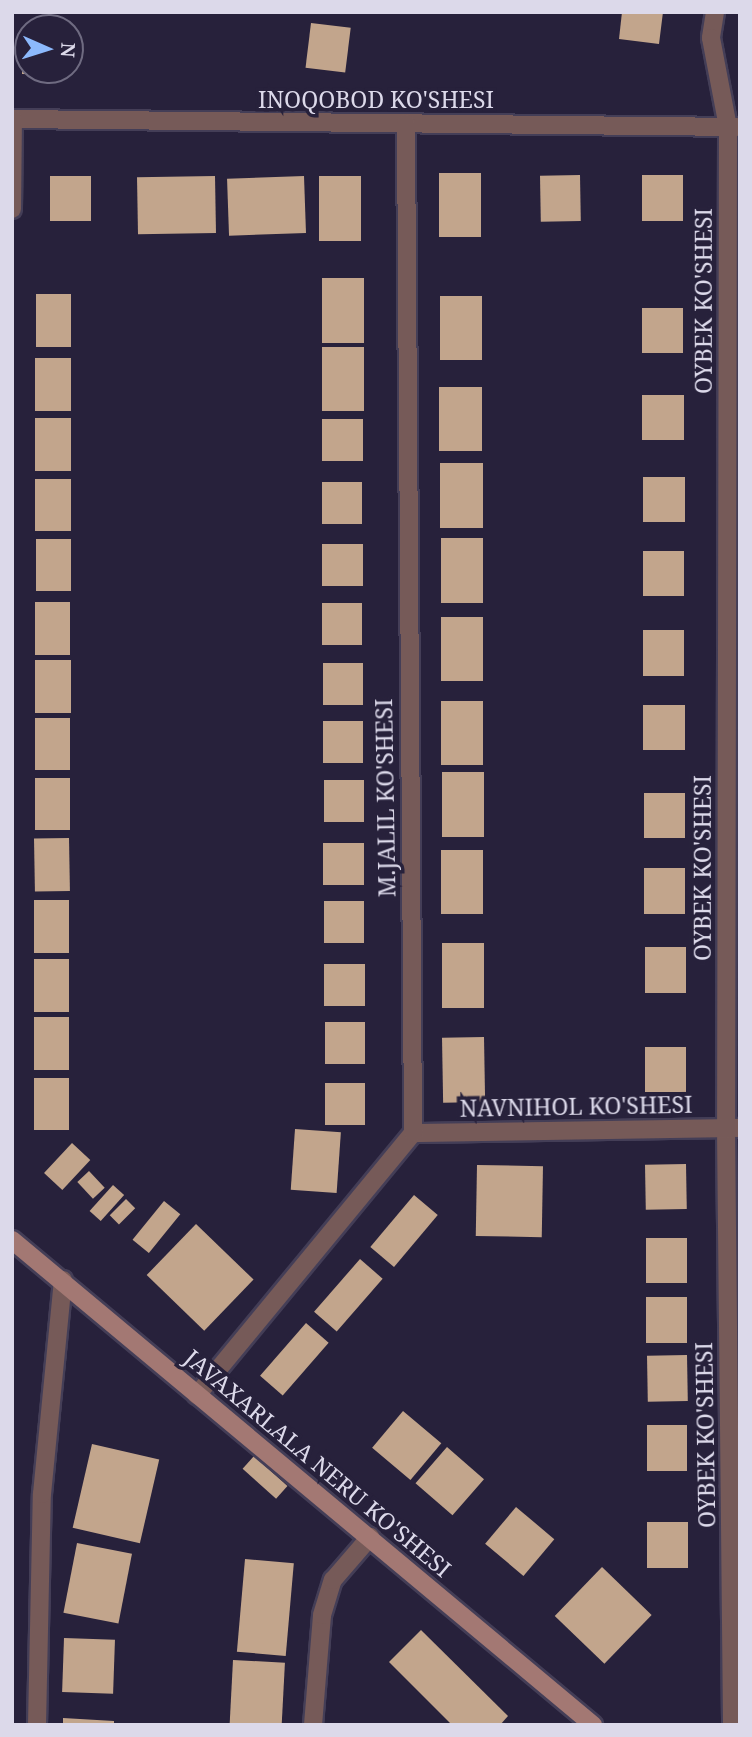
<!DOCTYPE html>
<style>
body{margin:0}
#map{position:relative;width:752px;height:1737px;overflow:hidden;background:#27213b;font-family:"Noto Serif",serif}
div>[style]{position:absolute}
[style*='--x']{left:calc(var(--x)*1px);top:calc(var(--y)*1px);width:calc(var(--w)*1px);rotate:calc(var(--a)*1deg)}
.building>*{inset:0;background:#c2a58c;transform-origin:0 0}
.roads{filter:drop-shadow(2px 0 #443e57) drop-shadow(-2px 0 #443e57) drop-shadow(0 2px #443e57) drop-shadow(0 -2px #443e57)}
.street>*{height:18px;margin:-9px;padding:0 9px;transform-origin:9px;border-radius:9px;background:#765a58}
.secondary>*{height:18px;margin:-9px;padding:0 9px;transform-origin:9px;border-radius:9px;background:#a37873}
span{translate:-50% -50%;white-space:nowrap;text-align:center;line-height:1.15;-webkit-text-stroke:7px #27213b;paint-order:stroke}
.street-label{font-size:23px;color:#dcd9ea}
.frame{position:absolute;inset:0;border:14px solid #dcd9ea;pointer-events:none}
.north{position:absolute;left:14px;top:14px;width:70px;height:70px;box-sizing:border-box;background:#27213b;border:2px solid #6f6b81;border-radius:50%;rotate:93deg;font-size:19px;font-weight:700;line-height:28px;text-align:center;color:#dcd9ea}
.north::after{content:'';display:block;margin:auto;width:24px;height:32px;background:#8cb9fc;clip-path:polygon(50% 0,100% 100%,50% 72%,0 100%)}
</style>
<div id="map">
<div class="building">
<i style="clip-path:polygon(622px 12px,663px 12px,659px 44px,619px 39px)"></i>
<i style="left:311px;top:23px;width:40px;height:45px;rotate:7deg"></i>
<i style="clip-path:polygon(23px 32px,28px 32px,28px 70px,66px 70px,66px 75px,22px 74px)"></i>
<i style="left:439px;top:173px;width:42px;height:64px"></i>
<i style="left:580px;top:175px;width:46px;height:40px;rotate:89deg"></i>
<i style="left:683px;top:175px;width:46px;height:41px;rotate:90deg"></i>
<i style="left:91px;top:176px;width:45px;height:41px;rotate:90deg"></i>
<i style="left:215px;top:176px;width:57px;height:78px;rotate:89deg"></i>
<i style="left:304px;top:176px;width:57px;height:77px;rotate:88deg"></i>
<i style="left:319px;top:176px;width:42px;height:65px"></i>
<i style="left:322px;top:278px;width:42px;height:65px"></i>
<i style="left:71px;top:294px;width:53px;height:35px;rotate:90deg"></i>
<i style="left:440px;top:296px;width:42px;height:64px"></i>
<i style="left:642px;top:308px;width:41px;height:45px"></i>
<i style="left:322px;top:347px;width:42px;height:64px"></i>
<i style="left:35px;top:358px;width:36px;height:53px"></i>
<i style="left:439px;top:387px;width:43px;height:64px"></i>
<i style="left:642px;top:395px;width:42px;height:45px"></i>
<i style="left:35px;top:418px;width:36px;height:53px"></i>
<i style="left:322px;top:419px;width:41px;height:42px"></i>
<i style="left:440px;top:463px;width:43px;height:65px"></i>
<i style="left:643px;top:477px;width:42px;height:45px"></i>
<i style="left:35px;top:479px;width:36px;height:52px"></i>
<i style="left:322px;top:482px;width:40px;height:42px"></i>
<i style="left:483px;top:538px;width:65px;height:42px;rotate:90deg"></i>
<i style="left:36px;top:539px;width:35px;height:52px"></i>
<i style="left:322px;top:544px;width:41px;height:42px"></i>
<i style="left:643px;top:551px;width:41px;height:45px"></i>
<i style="left:35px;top:602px;width:35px;height:53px"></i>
<i style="left:322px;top:603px;width:40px;height:42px"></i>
<i style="left:441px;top:617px;width:42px;height:64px"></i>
<i style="left:643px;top:630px;width:41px;height:46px"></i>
<i style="left:35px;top:660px;width:36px;height:53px"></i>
<i style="left:323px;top:663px;width:40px;height:42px"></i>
<i style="left:441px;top:701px;width:42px;height:64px"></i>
<i style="left:643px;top:705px;width:42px;height:45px"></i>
<i style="left:35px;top:718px;width:35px;height:52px"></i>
<i style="left:323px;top:721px;width:40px;height:42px"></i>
<i style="left:442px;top:772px;width:42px;height:65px"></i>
<i style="left:35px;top:778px;width:35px;height:52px"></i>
<i style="left:364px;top:780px;width:42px;height:40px;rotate:90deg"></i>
<i style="left:644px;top:793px;width:41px;height:45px"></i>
<i style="left:69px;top:838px;width:53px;height:35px;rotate:89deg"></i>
<i style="left:323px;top:843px;width:41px;height:42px"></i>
<i style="left:441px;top:850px;width:42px;height:64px"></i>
<i style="left:685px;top:868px;width:46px;height:41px;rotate:90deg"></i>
<i style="left:34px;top:900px;width:35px;height:53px"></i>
<i style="left:364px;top:901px;width:42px;height:40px;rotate:90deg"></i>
<i style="left:442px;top:943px;width:42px;height:65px"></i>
<i style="left:686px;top:947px;width:46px;height:41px;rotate:90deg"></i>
<i style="left:34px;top:959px;width:35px;height:53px"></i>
<i style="left:365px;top:964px;width:42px;height:41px;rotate:90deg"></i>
<i style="left:34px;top:1017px;width:35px;height:53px"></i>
<i style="left:325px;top:1022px;width:40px;height:42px"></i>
<i style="left:484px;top:1037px;width:65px;height:42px;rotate:89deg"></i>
<i style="left:645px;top:1047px;width:41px;height:45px"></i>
<i style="left:34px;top:1078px;width:35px;height:52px"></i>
<i style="left:325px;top:1083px;width:40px;height:42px"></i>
<i style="left:295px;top:1129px;width:46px;height:61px;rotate:4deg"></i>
<i style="left:72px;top:1143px;width:25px;height:41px;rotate:43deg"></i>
<i style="left:686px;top:1164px;width:45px;height:41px;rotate:89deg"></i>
<i style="left:477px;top:1165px;width:66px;height:71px;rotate:1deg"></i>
<i style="left:89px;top:1171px;width:23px;height:16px;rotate:47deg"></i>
<i style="left:113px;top:1185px;width:15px;height:35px;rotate:42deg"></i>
<i style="left:414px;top:1195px;width:31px;height:68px;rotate:40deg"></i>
<i style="left:126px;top:1199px;width:13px;height:23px;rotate:45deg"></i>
<i style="left:164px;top:1201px;width:21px;height:50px;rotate:39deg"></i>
<i style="left:196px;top:1224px;width:80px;height:71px;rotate:44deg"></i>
<i style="left:646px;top:1238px;width:41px;height:45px"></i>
<i style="left:360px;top:1259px;width:30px;height:70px;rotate:41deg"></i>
<i style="left:687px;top:1297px;width:46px;height:41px;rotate:90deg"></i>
<i style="left:306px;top:1323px;width:30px;height:70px;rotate:41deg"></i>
<i style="left:687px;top:1355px;width:46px;height:40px;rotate:89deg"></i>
<i style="left:403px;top:1411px;width:50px;height:48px;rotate:40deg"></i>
<i style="left:647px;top:1425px;width:40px;height:46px"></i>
<i style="left:92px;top:1444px;width:69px;height:86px;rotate:13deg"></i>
<i style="left:447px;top:1447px;width:49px;height:48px;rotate:41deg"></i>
<i style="left:254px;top:1456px;width:45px;height:17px;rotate:42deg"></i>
<i style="left:516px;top:1507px;width:50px;height:48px;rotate:40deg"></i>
<i style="left:688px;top:1522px;width:46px;height:41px;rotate:90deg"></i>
<i style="left:77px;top:1543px;width:56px;height:71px;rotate:11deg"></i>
<i style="left:245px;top:1559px;width:49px;height:93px;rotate:5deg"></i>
<i style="left:602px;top:1567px;width:69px;height:68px;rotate:44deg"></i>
<i style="clip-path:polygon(421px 1630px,508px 1716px,500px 1725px,452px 1725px,389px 1662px)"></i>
<i style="left:64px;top:1638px;width:51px;height:54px;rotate:2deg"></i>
<i style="left:233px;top:1660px;width:52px;height:65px;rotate:3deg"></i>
<i style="clip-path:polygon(63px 1718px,114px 1721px,114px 1725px,63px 1725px)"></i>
</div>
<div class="roads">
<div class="street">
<i style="--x:715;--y:12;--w:26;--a:99"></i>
<i style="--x:711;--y:38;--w:91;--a:79.2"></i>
<i style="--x:728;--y:127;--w:1001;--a:90.11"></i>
<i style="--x:726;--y:1128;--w:597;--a:89.42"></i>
<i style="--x:12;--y:119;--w:725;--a:0.63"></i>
<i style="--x:12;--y:209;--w:90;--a:-89.4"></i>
<i style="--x:413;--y:1133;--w:327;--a:-0.9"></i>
<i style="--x:197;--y:1395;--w:340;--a:-50.5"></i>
<i style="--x:413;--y:1133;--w:1010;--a:-90.4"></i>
<i style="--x:37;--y:1725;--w:231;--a:-88.8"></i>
<i style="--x:42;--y:1494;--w:215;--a:-84.4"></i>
<i style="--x:313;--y:1725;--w:110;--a:-85.3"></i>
<i style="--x:322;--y:1615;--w:37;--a:-73"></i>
<i style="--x:333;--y:1580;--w:57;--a:-49.3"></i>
</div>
<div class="secondary">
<i style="--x:12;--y:1240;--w:757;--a:39.85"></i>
</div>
</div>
<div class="street-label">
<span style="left:376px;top:99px">INOQOBOD KO'SHESI</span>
<span style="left:703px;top:301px;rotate:-90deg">OYBEK KO'SHESI</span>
<span style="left:385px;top:798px;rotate:-91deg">M.JALIL KO'SHESI</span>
<span style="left:702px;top:868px;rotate:-90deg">OYBEK KO'SHESI</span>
<span style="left:576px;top:1106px;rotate:-1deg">NAVNIHOL KO'SHESI</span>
<span style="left:705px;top:1435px;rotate:-91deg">OYBEK KO'SHESI</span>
<span style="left:318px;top:1463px;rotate:40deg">JAVAXARLALA NERU KO'SHESI</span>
</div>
<div class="frame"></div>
<div class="north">N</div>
</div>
